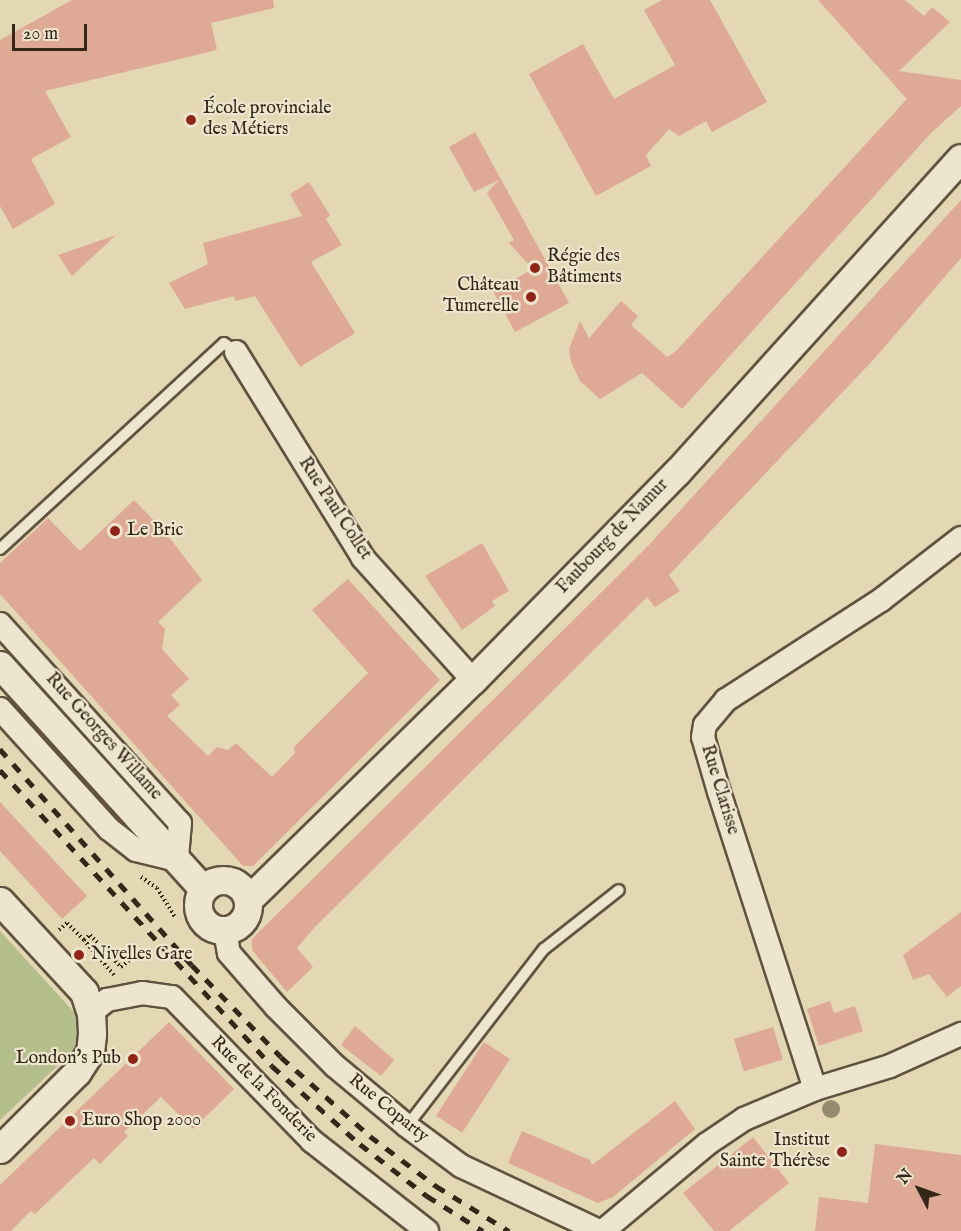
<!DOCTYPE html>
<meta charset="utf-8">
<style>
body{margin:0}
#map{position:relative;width:961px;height:1231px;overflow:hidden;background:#e3d7b4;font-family:"IM FELL English",serif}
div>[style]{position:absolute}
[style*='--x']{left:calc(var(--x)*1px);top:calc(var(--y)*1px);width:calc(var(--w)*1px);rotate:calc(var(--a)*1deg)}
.green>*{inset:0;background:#b4be8d}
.building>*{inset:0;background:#deaa95;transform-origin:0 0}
.path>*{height:4px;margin-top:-2px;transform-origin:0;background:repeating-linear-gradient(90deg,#352718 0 1.5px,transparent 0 4.5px)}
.roads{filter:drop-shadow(2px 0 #60533f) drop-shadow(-2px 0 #60533f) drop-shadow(0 2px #60533f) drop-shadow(0 -2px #60533f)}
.service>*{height:10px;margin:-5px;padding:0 5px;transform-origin:5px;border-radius:5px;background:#ede5ce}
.minor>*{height:22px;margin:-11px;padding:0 11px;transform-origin:11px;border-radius:11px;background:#ede5ce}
.tertiary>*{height:27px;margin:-13.5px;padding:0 13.5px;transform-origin:13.5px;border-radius:13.5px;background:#ede5ce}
.tertiary>.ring{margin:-13.5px;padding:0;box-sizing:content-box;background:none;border:27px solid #ede5ce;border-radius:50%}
.rail>*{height:4.5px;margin-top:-2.25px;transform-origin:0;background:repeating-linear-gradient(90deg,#352718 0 10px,transparent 0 20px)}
.trees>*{width:18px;height:18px;margin:-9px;border-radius:50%;background:#958b6e}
.dots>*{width:16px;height:16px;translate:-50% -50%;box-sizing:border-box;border:3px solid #ede5ce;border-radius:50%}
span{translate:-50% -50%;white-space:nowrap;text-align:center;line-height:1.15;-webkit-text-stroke:4.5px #ede5ce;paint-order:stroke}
.poi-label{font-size:18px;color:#352718}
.left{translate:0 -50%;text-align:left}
.right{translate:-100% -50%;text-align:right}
.street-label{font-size:18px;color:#352718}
.north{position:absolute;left:889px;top:1159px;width:60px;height:60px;-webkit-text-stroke:4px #ede5ce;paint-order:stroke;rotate:311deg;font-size:16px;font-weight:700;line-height:24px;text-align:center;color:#352718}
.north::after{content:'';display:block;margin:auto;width:21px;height:27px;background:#352718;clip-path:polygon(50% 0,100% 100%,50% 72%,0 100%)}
.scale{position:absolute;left:12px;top:24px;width:75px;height:27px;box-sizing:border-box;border:3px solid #352718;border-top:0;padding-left:8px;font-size:18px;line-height:21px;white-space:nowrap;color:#352718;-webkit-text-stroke:4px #ede5ce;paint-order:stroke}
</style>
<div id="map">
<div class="green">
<i style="clip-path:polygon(0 931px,84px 1023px,81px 1044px,0 1120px)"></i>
</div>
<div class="building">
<i style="clip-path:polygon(72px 0,273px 0,274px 8px,211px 23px,217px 49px,213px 51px,45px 91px,71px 137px,31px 159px,55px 204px,13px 229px,0 206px,0 40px)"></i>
<i style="clip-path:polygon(662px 0,710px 0,767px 102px,712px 132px,706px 121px,679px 136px,669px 129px,646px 155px,651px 166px,596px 196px,529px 74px,583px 44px,614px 99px,675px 65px,644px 10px)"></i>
<i style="clip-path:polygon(818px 0,905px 0,924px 16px,932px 7px,950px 22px,899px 71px,961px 80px,961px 106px,931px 133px,682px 409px,642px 373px,600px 399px,580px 381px,571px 362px,569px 349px,580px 321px,589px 338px,621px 301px,638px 316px,631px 325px,667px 357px,676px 351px,907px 99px)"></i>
<i style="clip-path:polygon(475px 132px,569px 303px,515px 332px,493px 291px,533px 269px,509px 243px,514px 240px,487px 193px,499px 180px,474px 192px,449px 147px)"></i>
<i style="clip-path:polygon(309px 182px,330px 215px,326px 219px,342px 245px,311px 262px,355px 333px,300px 367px,255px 296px,235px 301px,234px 296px,185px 309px,169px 283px,208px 264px,203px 243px,302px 216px,290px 194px)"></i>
<i style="clip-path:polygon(961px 200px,961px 258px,875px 358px,669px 575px,680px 591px,655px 607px,647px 597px,314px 928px,297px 948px,313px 967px,287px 992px,252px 950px,252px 939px,648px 546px)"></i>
<i style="clip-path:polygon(116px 235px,72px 276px,58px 255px)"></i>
<i style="clip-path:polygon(134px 500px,165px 532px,202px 580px,158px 622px,165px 629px,162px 649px,189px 679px,171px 695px,180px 705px,167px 716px,208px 756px,217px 747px,228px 750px,236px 743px,272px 777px,295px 753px,294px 747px,368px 673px,312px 610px,348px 579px,440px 680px,253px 866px,243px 866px,0 594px,0 563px,48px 518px,80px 551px)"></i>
<i style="clip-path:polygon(482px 543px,509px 591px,492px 601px,495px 606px,462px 630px,425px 576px)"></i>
<i style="clip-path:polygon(0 802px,87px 896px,62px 919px,0 851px)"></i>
<i style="clip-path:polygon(961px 912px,961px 986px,947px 997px,929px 974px,913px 980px,903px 955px)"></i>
<i style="clip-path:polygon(830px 1001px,834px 1013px,855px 1006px,863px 1031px,819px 1046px,807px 1009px)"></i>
<i style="clip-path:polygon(169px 1022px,234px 1089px,193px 1129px,161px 1097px,124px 1132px,128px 1136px,100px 1164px,94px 1158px,35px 1214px,31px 1211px,11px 1231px,0 1231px,0 1185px)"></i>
<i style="clip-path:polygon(355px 1026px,394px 1060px,381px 1076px,341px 1045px)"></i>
<i style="left:773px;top:1027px;width:34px;height:41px;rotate:73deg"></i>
<i style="left:484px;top:1042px;width:31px;height:88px;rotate:33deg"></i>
<i style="clip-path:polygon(675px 1101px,695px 1129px,613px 1197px,598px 1203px,508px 1163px,522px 1131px,590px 1160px,592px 1165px)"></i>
<i style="clip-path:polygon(753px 1137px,789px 1183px,729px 1231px,714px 1231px,683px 1193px)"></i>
<i style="clip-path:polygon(875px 1144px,961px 1155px,961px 1231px,815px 1231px,819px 1197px,868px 1203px)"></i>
</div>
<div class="path">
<i style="--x:141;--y:877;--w:19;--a:35"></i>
<i style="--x:157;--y:888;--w:34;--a:58"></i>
<i style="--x:59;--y:930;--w:11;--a:-41"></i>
<i style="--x:67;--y:923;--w:24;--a:45"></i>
<i style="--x:114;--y:975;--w:46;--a:-130.6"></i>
<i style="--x:84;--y:940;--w:8;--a:-40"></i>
<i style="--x:90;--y:935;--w:45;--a:45.9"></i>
<i style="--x:121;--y:967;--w:14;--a:-39"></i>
</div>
<div class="roads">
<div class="service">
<i style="--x:0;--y:549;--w:304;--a:-42.6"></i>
<i style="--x:224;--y:343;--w:15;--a:37"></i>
<i style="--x:407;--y:1126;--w:224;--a:-52.3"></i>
<i style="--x:544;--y:949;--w:95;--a:-38.2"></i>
</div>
<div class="minor">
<i style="--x:236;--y:352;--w:242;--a:58.3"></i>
<i style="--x:363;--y:558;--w:164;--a:48"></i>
<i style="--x:0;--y:624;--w:268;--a:47.9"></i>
<i style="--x:180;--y:823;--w:37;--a:95"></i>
<i style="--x:177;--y:860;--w:42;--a:-166.3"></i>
<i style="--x:136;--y:850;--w:34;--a:-142"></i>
<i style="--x:109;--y:829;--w:162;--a:-132.2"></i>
<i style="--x:225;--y:931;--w:22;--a:80"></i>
<i style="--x:229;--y:953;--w:72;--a:49"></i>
<i style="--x:276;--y:1007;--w:83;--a:45"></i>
<i style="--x:335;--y:1066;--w:94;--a:39.8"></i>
<i style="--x:407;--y:1126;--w:67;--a:36.5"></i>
<i style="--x:461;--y:1166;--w:153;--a:25.2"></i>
<i style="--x:91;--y:1013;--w:21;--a:-39"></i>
<i style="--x:107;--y:1000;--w:36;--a:-11"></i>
<i style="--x:142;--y:993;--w:30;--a:8"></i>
<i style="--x:172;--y:997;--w:201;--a:45.8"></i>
<i style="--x:312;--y:1141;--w:146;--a:38"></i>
<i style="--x:815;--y:1089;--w:312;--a:-107.9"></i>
<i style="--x:719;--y:792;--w:57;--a:-106.2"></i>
<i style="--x:703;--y:737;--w:12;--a:-81"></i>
<i style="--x:705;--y:725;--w:33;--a:-50"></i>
<i style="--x:726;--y:700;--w:184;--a:-32.8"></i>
<i style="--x:881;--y:600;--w:101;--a:-37.8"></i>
<i style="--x:603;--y:1231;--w:136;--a:-39.9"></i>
<i style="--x:707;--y:1144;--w:45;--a:-34"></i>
<i style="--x:744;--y:1119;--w:77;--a:-22.9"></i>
<i style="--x:815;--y:1089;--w:78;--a:-17"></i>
<i style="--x:890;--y:1066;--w:78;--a:-24.3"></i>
</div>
<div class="tertiary">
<i style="--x:0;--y:665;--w:302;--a:47.8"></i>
<i class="ring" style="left:198px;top:880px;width:23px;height:23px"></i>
<i style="--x:248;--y:900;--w:315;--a:-44.4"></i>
<i style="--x:473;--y:680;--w:291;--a:-45.6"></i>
<i style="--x:677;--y:472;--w:423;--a:-47.9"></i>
<i style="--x:0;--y:901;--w:124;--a:47.3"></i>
<i style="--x:84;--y:992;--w:22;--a:72"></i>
<i style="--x:91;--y:1013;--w:21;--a:87"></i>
<i style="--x:92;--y:1034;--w:18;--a:96"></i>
<i style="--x:90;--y:1052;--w:24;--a:123"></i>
<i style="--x:77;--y:1072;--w:109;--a:135"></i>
</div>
</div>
<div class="rail">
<i style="--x:0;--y:749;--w:289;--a:48.4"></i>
<i style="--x:192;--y:965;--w:128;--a:45.9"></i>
<i style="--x:281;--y:1057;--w:119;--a:41.6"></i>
<i style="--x:370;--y:1136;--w:83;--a:37.1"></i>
<i style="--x:436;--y:1186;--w:86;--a:31.7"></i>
<i style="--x:0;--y:770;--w:402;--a:47.4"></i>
<i style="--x:272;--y:1066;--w:118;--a:41.6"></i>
<i style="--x:360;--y:1144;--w:85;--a:37.8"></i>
<i style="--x:427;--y:1196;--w:66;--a:32"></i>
</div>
<div class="trees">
<i style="left:831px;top:1109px"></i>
</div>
<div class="dots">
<i style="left:191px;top:120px;background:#8f2418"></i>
<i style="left:535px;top:268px;background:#8f2418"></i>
<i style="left:531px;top:297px;background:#8f2418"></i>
<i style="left:115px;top:531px;background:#8f2418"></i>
<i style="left:79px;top:955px;background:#8f2418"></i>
<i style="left:133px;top:1059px;background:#8f2418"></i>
<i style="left:70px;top:1121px;background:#8f2418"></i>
<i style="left:842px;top:1152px;background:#8f2418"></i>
</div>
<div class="poi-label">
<span class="left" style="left:203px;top:120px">École provinciale<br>des Métiers</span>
<span class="left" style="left:547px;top:268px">Régie des<br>Bâtiments</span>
<span class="right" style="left:519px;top:297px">Château<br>Tumerelle</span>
<span class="left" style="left:127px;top:531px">Le Bric</span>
<span class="left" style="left:91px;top:955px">Nivelles Gare</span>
<span class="right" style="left:121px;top:1059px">London's Pub</span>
<span class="left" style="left:82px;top:1121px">Euro Shop 2000</span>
<span class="right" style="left:830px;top:1152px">Institut<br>Sainte Thérèse</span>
</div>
<div class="street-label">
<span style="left:334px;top:509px;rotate:57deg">Rue Paul Collet</span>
<span style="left:613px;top:537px;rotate:-46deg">Faubourg de Namur</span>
<span style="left:103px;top:737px;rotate:48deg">Rue Georges Willame</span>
<span style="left:719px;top:790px;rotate:73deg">Rue Clarisse</span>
<span style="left:263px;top:1090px;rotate:45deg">Rue de la Fonderie</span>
<span style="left:388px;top:1109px;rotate:39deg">Rue Coparty</span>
</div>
<div class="north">N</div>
<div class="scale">20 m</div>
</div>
